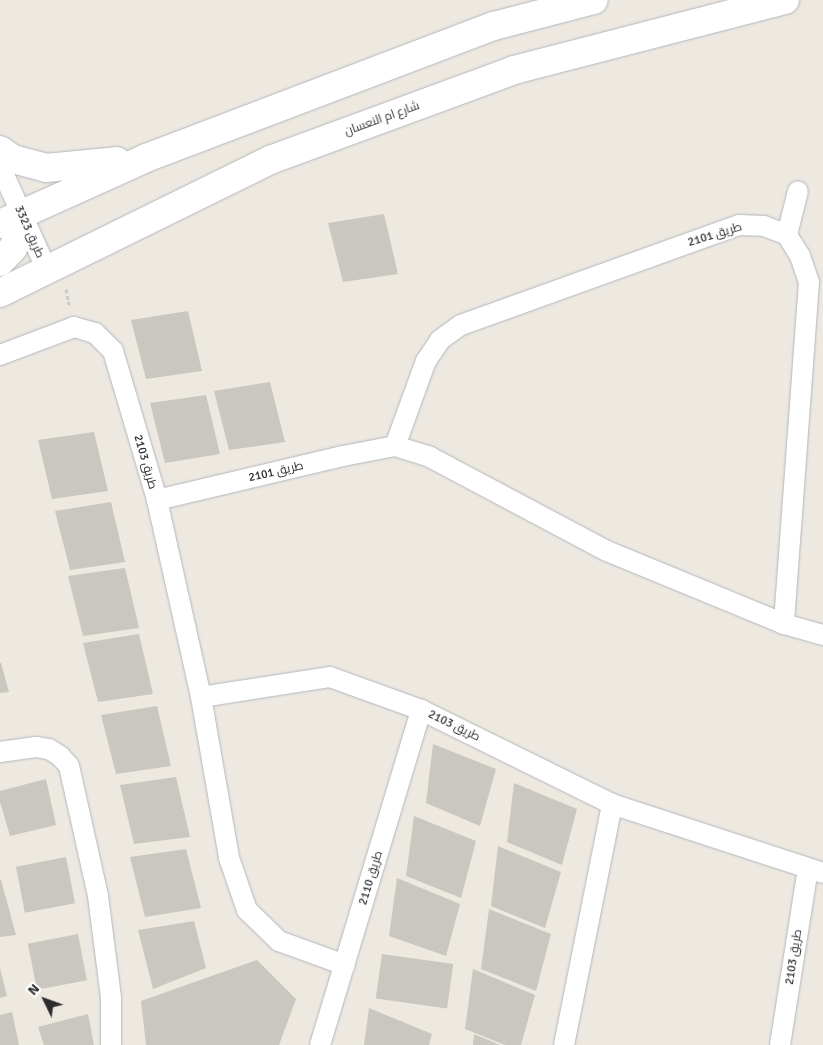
<!DOCTYPE html>
<meta charset="utf-8">
<style>
body{margin:0}
#map{position:relative;width:823px;height:1045px;overflow:hidden;background:#ede9e1;font-family:Signika,Cairo,sans-serif}
div>[style]{position:absolute}
[style*='--x']{left:calc(var(--x)*1px);top:calc(var(--y)*1px);width:calc(var(--w)*1px);rotate:calc(var(--a)*1deg)}
.building>*{inset:0;background:#c9c7bf;transform-origin:0 0}
.path>*{height:3px;margin-top:-1.5px;transform-origin:0;background:repeating-linear-gradient(90deg,#c8c8c8 0 4px,transparent 0 6.5px)}
.roads{filter:drop-shadow(0 0 1px #b4b5bf) drop-shadow(0 0 1px #b4b5bf)}
.minor>*{height:20px;margin:-10px;padding:0 10px;transform-origin:10px;border-radius:10px;background:#fff}
.secondary>*{height:28px;margin:-14px;padding:0 14px;transform-origin:14px;border-radius:14px;background:#fff}
span{translate:-50% -50%;white-space:nowrap;text-align:center;line-height:1.15;-webkit-text-stroke:4.5px #fff;paint-order:stroke}
.street-label{font-size:12px;color:#2d2d2d}
.north{position:absolute;left:20px;top:975px;width:50px;height:50px;-webkit-text-stroke:4px #fff;paint-order:stroke;rotate:312deg;font-size:14px;font-weight:700;line-height:20px;text-align:center;color:#2d2d2d}
.north::after{content:'';display:block;margin:auto;width:18px;height:22px;background:#2d2d2d;clip-path:polygon(50% 0,100% 100%,50% 72%,0 100%)}
</style>
<div id="map">
<div class="building">
<i style="clip-path:polygon(384px 214px,398px 274px,343px 282px,328px 223px)"></i>
<i style="clip-path:polygon(188px 311px,202px 371px,146px 379px,131px 320px)"></i>
<i style="clip-path:polygon(270px 382px,285px 442px,229px 450px,214px 391px)"></i>
<i style="clip-path:polygon(206px 395px,220px 454px,165px 463px,150px 403px)"></i>
<i style="clip-path:polygon(94px 432px,108px 491px,52px 499px,38px 440px)"></i>
<i style="clip-path:polygon(111px 502px,125px 562px,70px 570px,55px 511px)"></i>
<i style="clip-path:polygon(125px 568px,139px 628px,83px 636px,68px 576px)"></i>
<i style="clip-path:polygon(139px 634px,153px 694px,98px 702px,83px 643px)"></i>
<i style="clip-path:polygon(0 663px,1px 663px,9px 692px,0 693px)"></i>
<i style="clip-path:polygon(157px 706px,171px 766px,116px 774px,101px 715px)"></i>
<i style="clip-path:polygon(433px 744px,496px 769px,480px 826px,426px 803px)"></i>
<i style="clip-path:polygon(176px 777px,190px 837px,134px 844px,120px 785px)"></i>
<i style="clip-path:polygon(46px 779px,56px 825px,10px 836px,0 802px,0 791px)"></i>
<i style="clip-path:polygon(514px 783px,577px 809px,562px 865px,507px 842px)"></i>
<i style="clip-path:polygon(414px 816px,476px 841px,461px 898px,406px 876px)"></i>
<i style="clip-path:polygon(498px 846px,561px 872px,545px 928px,491px 906px)"></i>
<i style="clip-path:polygon(186px 849px,201px 908px,145px 917px,130px 857px)"></i>
<i style="left:66px;top:857px;width:47px;height:51px;rotate:79deg"></i>
<i style="clip-path:polygon(397px 878px,460px 904px,446px 956px,389px 936px)"></i>
<i style="clip-path:polygon(0 880px,1px 880px,16px 935px,0 937px)"></i>
<i style="clip-path:polygon(489px 909px,551px 934px,536px 991px,481px 969px)"></i>
<i style="clip-path:polygon(194px 921px,206px 968px,153px 989px,138px 930px)"></i>
<i style="left:78px;top:934px;width:47px;height:51px;rotate:79deg"></i>
<i style="left:382px;top:954px;width:72px;height:45px;rotate:8deg"></i>
<i style="clip-path:polygon(257px 960px,296px 999px,279px 1045px,146px 1045px,141px 1001px)"></i>
<i style="clip-path:polygon(0 968px,7px 996px,0 998px)"></i>
<i style="clip-path:polygon(473px 969px,535px 995px,521px 1045px,505px 1045px,465px 1029px)"></i>
<i style="clip-path:polygon(369px 1008px,432px 1034px,429px 1045px,364px 1045px)"></i>
<i style="clip-path:polygon(12px 1012px,19px 1045px,0 1045px,0 1015px)"></i>
<i style="clip-path:polygon(88px 1014px,94px 1045px,44px 1045px,38px 1027px)"></i>
<i style="clip-path:polygon(474px 1034px,500px 1045px,473px 1045px)"></i>
</div>
<div class="path">
<i style="--x:66;--y:289;--w:16;--a:79"></i>
</div>
<div class="roads">
<div class="minor">
<i style="--x:0;--y:166;--w:114;--a:65.7"></i>
<i style="--x:787;--y:235;--w:45;--a:-76"></i>
<i style="--x:0;--y:355;--w:79;--a:-20.7"></i>
<i style="--x:74;--y:327;--w:22;--a:16"></i>
<i style="--x:95;--y:333;--w:25;--a:45"></i>
<i style="--x:113;--y:351;--w:155;--a:73.5"></i>
<i style="--x:157;--y:500;--w:202;--a:77.4"></i>
<i style="--x:201;--y:697;--w:163;--a:80.1"></i>
<i style="--x:229;--y:858;--w:55;--a:70.9"></i>
<i style="--x:247;--y:910;--w:45;--a:44.1"></i>
<i style="--x:279;--y:941;--w:70;--a:20"></i>
<i style="--x:395;--y:446;--w:90;--a:-70"></i>
<i style="--x:426;--y:361;--w:25;--a:-56"></i>
<i style="--x:440;--y:340;--w:26;--a:-36"></i>
<i style="--x:461;--y:325;--w:295;--a:-19.8"></i>
<i style="--x:739;--y:225;--w:25;--a:2"></i>
<i style="--x:764;--y:226;--w:25;--a:21"></i>
<i style="--x:787;--y:235;--w:25;--a:58"></i>
<i style="--x:800;--y:256;--w:28;--a:71"></i>
<i style="--x:809;--y:282;--w:343;--a:94.2"></i>
<i style="--x:157;--y:500;--w:191;--a:-13.3"></i>
<i style="--x:343;--y:456;--w:53;--a:-10.9"></i>
<i style="--x:395;--y:446;--w:37;--a:17"></i>
<i style="--x:430;--y:457;--w:200;--a:28"></i>
<i style="--x:607;--y:551;--w:191;--a:22.4"></i>
<i style="--x:784;--y:624;--w:41;--a:15.8"></i>
<i style="--x:201;--y:697;--w:131;--a:-8.8"></i>
<i style="--x:330;--y:677;--w:97;--a:19.9"></i>
<i style="--x:421;--y:710;--w:213;--a:26.2"></i>
<i style="--x:612;--y:804;--w:222;--a:18.1"></i>
<i style="--x:0;--y:752;--w:36;--a:-8"></i>
<i style="--x:36;--y:747;--w:13;--a:9"></i>
<i style="--x:49;--y:749;--w:13;--a:32"></i>
<i style="--x:60;--y:756;--w:13;--a:48"></i>
<i style="--x:69;--y:766;--w:133;--a:77.4"></i>
<i style="--x:98;--y:896;--w:103;--a:82.7"></i>
<i style="--x:111;--y:998;--w:47;--a:90"></i>
<i style="--x:320;--y:1045;--w:350;--a:-73.2"></i>
<i style="--x:564;--y:1045;--w:246;--a:-78.7"></i>
<i style="--x:780;--y:1045;--w:178;--a:-81"></i>
</div>
<div class="secondary">
<i style="--x:0;--y:150;--w:16;--a:35"></i>
<i style="--x:13;--y:159;--w:34;--a:15"></i>
<i style="--x:46;--y:168;--w:71;--a:-5.6"></i>
<i style="--x:0;--y:224;--w:160;--a:-24.3"></i>
<i style="--x:146;--y:158;--w:372;--a:-20.8"></i>
<i style="--x:494;--y:26;--w:103;--a:-14.6"></i>
<i style="--x:0;--y:262;--w:19;--a:-47"></i>
<i style="--x:13;--y:248;--w:11;--a:-68"></i>
<i style="--x:17;--y:238;--w:23;--a:-80"></i>
<i style="--x:0;--y:293;--w:301;--a:-26.2"></i>
<i style="--x:270;--y:160;--w:260;--a:-20.2"></i>
<i style="--x:514;--y:70;--w:280;--a:-14.5"></i>
</div>
</div>
<div class="street-label">
<span style="left:382px;top:119px;rotate:-20deg">شارع ام النعسان</span>
<span style="left:29px;top:232px;rotate:66deg">طريق 3323</span>
<span style="left:715px;top:235px;rotate:-17deg">طريق 2101</span>
<span style="left:145px;top:462px;rotate:74deg">طريق 2103</span>
<span style="left:276px;top:472px;rotate:-13deg">طريق 2101</span>
<span style="left:454px;top:726px;rotate:26deg">طريق 2103</span>
<span style="left:371px;top:878px;rotate:-73deg">طريق 2110</span>
<span style="left:794px;top:957px;rotate:-81deg">طريق 2103</span>
</div>
<div class="north">N</div>
</div>
